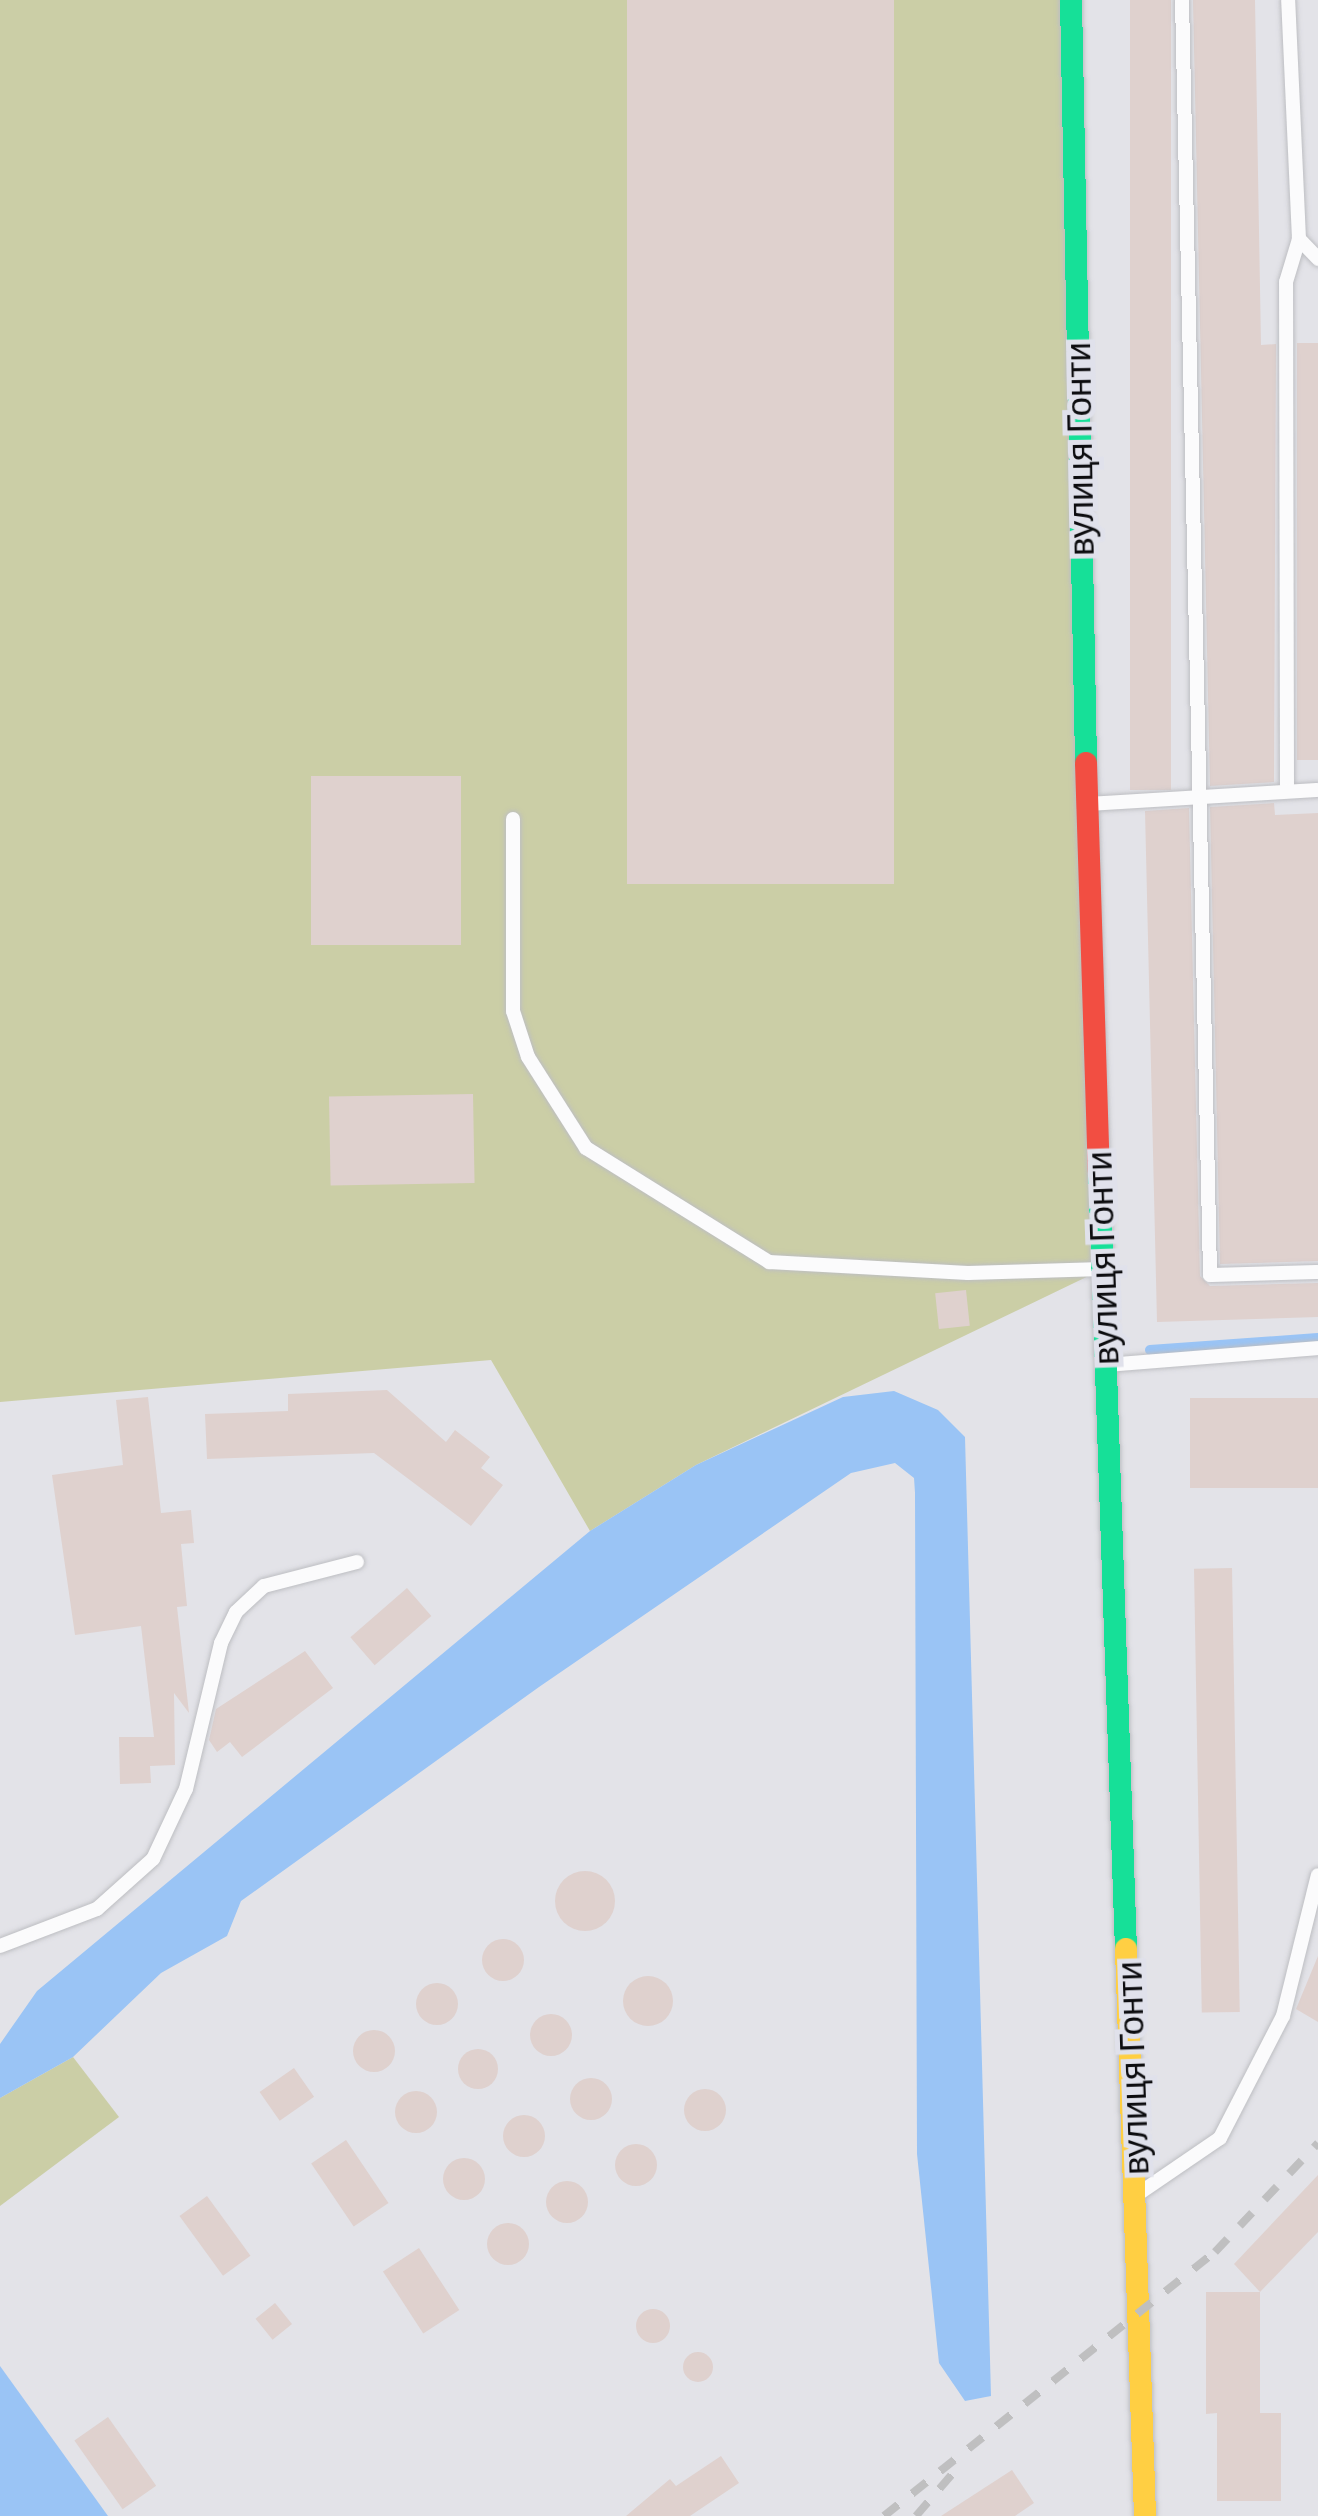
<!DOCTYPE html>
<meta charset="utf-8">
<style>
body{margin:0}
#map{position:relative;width:1318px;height:2516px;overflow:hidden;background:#e3e3e8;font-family:"DM Sans",sans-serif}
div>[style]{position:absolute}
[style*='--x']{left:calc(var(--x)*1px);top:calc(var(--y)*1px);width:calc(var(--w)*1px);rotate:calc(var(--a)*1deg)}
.green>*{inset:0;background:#cbcea6}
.water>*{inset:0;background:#9ac4f5}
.stream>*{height:10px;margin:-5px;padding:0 5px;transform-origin:5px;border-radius:5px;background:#9ac4f5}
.building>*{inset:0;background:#dfd1ce;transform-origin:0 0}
.round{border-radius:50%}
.roads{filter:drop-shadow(0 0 2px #bdbec2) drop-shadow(0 0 2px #bdbec2)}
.lane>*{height:14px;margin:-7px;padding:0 7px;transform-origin:7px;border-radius:7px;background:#fbfbfc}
.fast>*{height:22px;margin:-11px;padding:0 11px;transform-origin:11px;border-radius:11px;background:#16e098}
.slow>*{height:22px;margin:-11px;padding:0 11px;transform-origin:11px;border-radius:11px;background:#ffcf43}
.jam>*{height:22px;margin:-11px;padding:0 11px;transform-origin:11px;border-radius:11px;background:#f24e42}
.rail>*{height:8px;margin-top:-4px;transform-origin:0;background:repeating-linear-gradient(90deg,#bfbfc0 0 18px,transparent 0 36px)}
span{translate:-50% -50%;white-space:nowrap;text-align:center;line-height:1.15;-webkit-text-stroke:10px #e0e1eb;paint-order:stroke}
.street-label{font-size:35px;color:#0c0c0f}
</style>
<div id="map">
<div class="green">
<i style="clip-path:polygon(0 0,1071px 0,1103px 1269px,696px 1465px,590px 1531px,491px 1360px,0 1402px)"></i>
<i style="clip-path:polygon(73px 2057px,119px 2117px,0 2206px,0 2098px)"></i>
</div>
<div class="water">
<i style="clip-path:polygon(894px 1391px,938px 1410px,965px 1437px,991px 2396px,965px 2401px,939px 2363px,917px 2154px,915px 1493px,914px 1478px,895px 1463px,851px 1473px,539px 1687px,241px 1901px,227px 1936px,161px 1973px,73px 2057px,0 2098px,0 2044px,37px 1991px,590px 1531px,696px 1465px,843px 1397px)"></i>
<i style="clip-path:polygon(0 2366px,108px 2516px,0 2516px)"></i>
</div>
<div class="stream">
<i style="--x:1150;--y:1350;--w:168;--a:-4.1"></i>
</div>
<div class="building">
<i style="left:627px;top:0;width:267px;height:884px"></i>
<i style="left:1130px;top:0;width:41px;height:790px"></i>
<i style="clip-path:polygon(1193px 0,1255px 0,1261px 345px,1276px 344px,1274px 782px,1210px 786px)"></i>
<i style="left:1318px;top:343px;width:417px;height:21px;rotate:90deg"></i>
<i style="left:311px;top:776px;width:150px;height:169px"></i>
<i style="clip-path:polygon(1274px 803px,1275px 815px,1318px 813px,1318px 1261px,1220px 1264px,1210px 807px)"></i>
<i style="clip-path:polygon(1189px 808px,1200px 1276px,1210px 1286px,1318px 1283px,1318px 1317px,1157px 1322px,1145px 811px)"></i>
<i style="left:473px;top:1094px;width:89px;height:144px;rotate:89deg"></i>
<i style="left:966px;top:1290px;width:36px;height:31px;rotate:84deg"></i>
<i style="clip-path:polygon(387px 1390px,446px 1442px,455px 1430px,490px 1457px,481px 1468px,503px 1485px,471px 1526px,374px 1453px,207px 1459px,205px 1414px,288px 1411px,288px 1394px)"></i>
<i style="clip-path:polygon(148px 1397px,161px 1513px,191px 1510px,194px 1543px,181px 1544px,187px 1606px,177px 1607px,189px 1713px,174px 1693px,175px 1765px,150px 1766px,151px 1783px,120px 1784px,119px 1737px,154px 1737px,141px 1626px,75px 1635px,52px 1475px,123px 1465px,116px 1400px)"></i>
<i style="left:1190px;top:1398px;width:128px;height:90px"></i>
<i style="left:1232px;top:1568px;width:444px;height:38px;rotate:89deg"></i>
<i style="left:407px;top:1588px;width:37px;height:75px;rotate:49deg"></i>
<i style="clip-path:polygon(305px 1651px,333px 1688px,242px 1757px,230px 1742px,217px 1752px,209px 1740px,216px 1709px)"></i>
<i class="round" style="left:555px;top:1871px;width:60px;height:60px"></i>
<i class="round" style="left:482px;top:1939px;width:42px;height:42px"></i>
<i style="clip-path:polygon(1318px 1956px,1318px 2022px,1296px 2009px)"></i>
<i class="round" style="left:623px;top:1976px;width:50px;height:50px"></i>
<i class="round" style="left:416px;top:1983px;width:42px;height:42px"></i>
<i class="round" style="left:530px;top:2014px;width:42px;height:42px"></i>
<i class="round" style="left:353px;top:2030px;width:42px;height:42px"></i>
<i class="round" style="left:458px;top:2049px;width:40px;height:40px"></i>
<i style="left:294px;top:2068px;width:35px;height:42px;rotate:55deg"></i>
<i class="round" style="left:570px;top:2078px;width:42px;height:42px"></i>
<i class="round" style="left:684px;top:2089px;width:42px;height:42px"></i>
<i class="round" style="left:395px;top:2091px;width:42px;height:42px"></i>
<i class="round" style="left:503px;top:2115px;width:42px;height:42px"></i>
<i style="left:346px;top:2140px;width:76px;height:42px;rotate:56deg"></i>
<i class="round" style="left:615px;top:2144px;width:42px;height:42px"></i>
<i class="round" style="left:443px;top:2158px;width:42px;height:42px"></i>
<i style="clip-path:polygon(1318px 2175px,1318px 2232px,1260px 2292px,1234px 2264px)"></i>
<i class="round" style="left:546px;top:2181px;width:42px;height:42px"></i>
<i style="left:207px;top:2196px;width:74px;height:34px;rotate:54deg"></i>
<i class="round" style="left:487px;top:2223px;width:42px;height:42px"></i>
<i style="left:419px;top:2248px;width:74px;height:43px;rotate:57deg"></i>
<i style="clip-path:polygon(1206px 2292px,1260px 2292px,1260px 2413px,1281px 2413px,1281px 2501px,1217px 2501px,1217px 2413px,1206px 2414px)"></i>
<i style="left:275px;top:2303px;width:27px;height:25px;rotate:51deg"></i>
<i class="round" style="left:636px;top:2309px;width:34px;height:34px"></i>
<i class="round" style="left:683px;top:2352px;width:30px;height:30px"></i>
<i style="left:108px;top:2417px;width:84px;height:41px;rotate:55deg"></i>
<i style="clip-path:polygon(721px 2456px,739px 2483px,690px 2516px,626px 2516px,670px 2479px,676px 2486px)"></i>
<i style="clip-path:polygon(1012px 2470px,1034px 2503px,1015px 2516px,941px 2516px)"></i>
</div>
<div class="roads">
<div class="lane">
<i style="--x:1182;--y:0;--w:1275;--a:88.74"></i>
<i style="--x:1210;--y:1275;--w:108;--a:-1.6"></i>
<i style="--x:1299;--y:239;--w:28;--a:46"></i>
<i style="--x:1287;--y:790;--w:508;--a:-90.11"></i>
<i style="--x:1286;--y:282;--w:45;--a:-73.2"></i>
<i style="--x:1299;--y:239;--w:239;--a:-92.6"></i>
<i style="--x:1087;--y:804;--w:231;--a:-3.5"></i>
<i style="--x:513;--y:819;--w:192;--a:90"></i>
<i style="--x:513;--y:1011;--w:48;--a:71.9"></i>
<i style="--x:528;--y:1057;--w:108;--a:57.5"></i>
<i style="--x:586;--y:1148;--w:216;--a:31.9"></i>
<i style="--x:769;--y:1262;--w:199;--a:3.2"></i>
<i style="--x:968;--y:1273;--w:135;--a:-1.7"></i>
<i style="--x:1107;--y:1365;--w:212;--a:-4.6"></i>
<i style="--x:0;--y:1946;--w:104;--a:-20.9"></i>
<i style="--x:97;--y:1909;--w:75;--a:-41.8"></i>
<i style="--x:153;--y:1859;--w:77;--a:-64.8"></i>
<i style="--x:186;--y:1789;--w:150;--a:-76.5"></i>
<i style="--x:221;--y:1643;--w:34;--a:-64"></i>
<i style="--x:236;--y:1612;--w:38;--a:-43"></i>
<i style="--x:264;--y:1586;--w:96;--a:-14.5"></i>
<i style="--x:1138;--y:2194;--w:99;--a:-34.3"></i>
<i style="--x:1220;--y:2138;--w:137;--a:-62.7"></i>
<i style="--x:1283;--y:2016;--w:145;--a:-76.1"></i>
</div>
<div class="fast">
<i style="--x:1071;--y:0;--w:763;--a:88.87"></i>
<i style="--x:1099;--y:1169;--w:780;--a:88.02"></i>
</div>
<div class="slow">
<i style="--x:1126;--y:1949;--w:567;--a:88.08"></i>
</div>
<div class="jam">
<i style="--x:1086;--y:763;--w:406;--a:88.2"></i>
</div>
</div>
<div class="rail">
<i style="--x:884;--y:2516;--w:423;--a:-38.6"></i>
<i style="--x:1215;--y:2252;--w:150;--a:-46.6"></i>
<i style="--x:916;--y:2516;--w:57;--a:-49.3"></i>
</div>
<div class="street-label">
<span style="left:1080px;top:449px;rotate:-91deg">вулиця Гонти</span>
<span style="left:1103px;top:1258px;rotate:-92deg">вулиця Гонти</span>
<span style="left:1133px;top:2068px;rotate:-92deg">вулиця Гонти</span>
</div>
</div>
